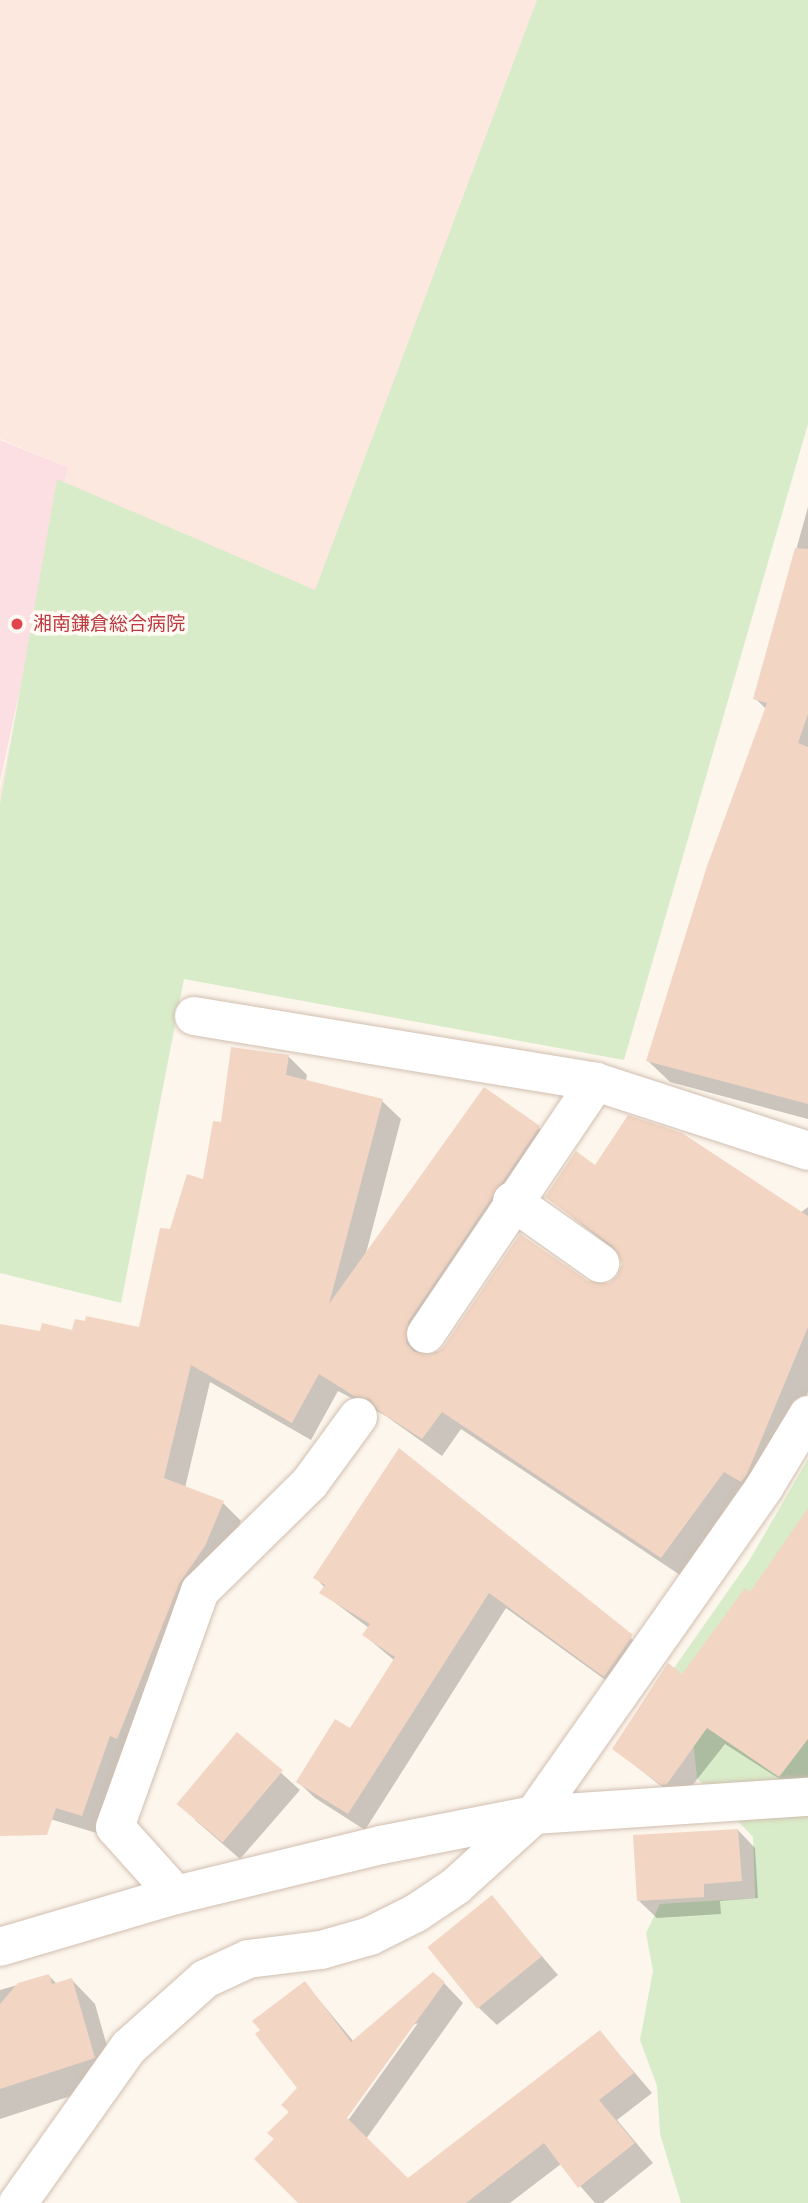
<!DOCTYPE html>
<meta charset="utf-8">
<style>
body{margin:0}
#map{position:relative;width:808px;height:2203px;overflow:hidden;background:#fdf6ec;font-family:"Public Sans","Noto Sans JP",sans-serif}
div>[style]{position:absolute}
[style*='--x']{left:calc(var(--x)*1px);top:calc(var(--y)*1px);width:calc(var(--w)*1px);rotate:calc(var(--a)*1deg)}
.commercial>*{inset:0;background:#fde8e0}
.medical>*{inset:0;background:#fbdfe3}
.green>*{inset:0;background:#d8ecc9}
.shadow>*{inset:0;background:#0003}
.building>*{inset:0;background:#f3d5c3;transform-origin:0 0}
.roads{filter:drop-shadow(0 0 2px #d1beb0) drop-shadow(0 0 2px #d1beb0)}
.minor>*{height:38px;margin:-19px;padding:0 19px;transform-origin:19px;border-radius:19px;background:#fff}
.dots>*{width:19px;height:19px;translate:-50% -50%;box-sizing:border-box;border:4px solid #fffaf3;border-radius:50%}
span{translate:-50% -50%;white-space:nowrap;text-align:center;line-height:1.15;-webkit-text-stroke:7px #fffaf3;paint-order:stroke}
.health-label{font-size:19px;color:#be3a42}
.left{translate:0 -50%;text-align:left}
</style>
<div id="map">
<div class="commercial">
<i style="clip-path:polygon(0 0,808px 0,174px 965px,0 1261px,0 790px,68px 467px,0 439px)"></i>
</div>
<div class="medical">
<i style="clip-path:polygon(0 440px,68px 467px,0 782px)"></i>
</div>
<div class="green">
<i style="clip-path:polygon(537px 0,808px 0,808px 424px,624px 1060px,184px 979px,121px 1303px,0 1273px,0 804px,57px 479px,315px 590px)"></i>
<i style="clip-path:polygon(808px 1459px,808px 2203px,681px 2203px,660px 2134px,657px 2086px,640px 2040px,653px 1971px,646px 1933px,660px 1904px,755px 1898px,753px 1837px,697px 1778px,692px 1731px,660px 1688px,749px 1561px)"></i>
</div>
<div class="shadow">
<i style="clip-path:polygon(808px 507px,808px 1119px,670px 1082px,648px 1061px,767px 710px,755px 698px)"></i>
<i style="clip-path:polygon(288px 1056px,307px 1075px,306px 1081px,382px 1101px,401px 1119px,365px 1257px,539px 1128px,557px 1146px,426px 1342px,425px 1357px,587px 1283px,609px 1285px,619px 1277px,624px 1264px,618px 1253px,547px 1197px,595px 1167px,800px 1213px,808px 1207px,808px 1392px,773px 1479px,680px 1575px,461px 1429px,442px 1456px,386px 1416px,338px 1391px,311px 1440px,210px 1382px,185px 1488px,223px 1503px,241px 1521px,100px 1834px,40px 1816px,0 1763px,0 1326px,41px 1333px,140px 1330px,171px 1231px,205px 1182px,222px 1124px)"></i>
<i style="clip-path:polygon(399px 1451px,649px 1653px,622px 1692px,506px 1608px,365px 1830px,315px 1798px,298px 1782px,350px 1730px,395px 1661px,364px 1635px,369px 1628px,322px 1593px,325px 1588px,315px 1577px)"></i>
<i style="clip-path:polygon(808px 1509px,808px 1781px,800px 1792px,725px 1744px,680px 1801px,614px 1749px,668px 1665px,682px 1677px,713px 1671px)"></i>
<i style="clip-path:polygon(238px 1734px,300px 1790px,240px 1859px,195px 1820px)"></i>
<i style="clip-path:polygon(738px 1830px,755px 1848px,758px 1898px,720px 1901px,721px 1914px,657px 1918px,639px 1901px)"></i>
<i style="clip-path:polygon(492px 1898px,558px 1975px,497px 2025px,479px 2008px)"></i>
<i style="clip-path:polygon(49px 1976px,57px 1984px,72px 1980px,95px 2004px,117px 2081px,0 2119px,0 1990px)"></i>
<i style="clip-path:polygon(evenodd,305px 1983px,354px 2042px,444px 1983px,463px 2003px,366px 2139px,408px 2181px,600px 2032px,652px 2093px,617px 2120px,653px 2163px,603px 2203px,595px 2203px,561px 2164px,510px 2203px,300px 2203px,276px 2139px,300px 2088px,305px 1983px,418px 2023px,344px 2126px,341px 2124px,411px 2026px,418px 2023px)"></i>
</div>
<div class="building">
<i style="clip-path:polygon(795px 548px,808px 549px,808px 714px,798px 743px,808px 747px,808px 1104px,646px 1061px,707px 866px,767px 703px,753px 699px)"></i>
<i style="clip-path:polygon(231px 1047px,289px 1055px,286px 1075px,383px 1099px,329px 1304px,484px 1087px,540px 1126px,408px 1322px,406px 1343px,414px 1352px,435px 1354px,444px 1346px,520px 1234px,588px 1281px,609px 1283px,617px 1276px,622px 1264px,613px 1246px,545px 1197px,576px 1151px,595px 1165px,628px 1115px,682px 1133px,808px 1216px,808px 1327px,747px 1474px,741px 1482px,724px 1472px,661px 1558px,442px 1412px,422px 1439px,379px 1411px,370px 1399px,354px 1396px,319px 1374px,292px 1423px,191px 1365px,164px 1478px,224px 1501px,205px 1546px,179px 1584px,117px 1739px,110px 1736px,82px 1816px,56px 1808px,47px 1835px,0 1836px,0 1324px,40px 1331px,42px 1323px,72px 1330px,75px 1319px,85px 1321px,86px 1316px,139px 1327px,160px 1228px,170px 1229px,187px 1174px,203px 1179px,213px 1121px,221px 1122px)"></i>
<i style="clip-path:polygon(399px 1448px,633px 1635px,604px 1677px,489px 1593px,348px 1814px,296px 1782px,335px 1719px,350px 1728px,395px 1657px,362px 1635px,370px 1624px,319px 1593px,325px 1585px,313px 1578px)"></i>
<i style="clip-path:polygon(808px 1508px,808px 1739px,779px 1777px,707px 1728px,667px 1784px,661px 1785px,612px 1749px,668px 1663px,682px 1674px,745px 1588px,750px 1592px)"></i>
<i style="left:237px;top:1732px;width:60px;height:94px;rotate:40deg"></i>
<i style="clip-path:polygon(738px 1829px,742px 1881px,704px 1884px,704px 1897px,637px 1901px,633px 1835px)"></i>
<i style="left:492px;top:1895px;width:79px;height:83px;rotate:51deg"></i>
<i style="clip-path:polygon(433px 1972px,445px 1982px,347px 2118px,408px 2178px,600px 2030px,634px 2073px,599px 2100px,635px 2143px,578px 2188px,544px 2143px,466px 2203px,298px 2203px,254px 2159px,274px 2139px,267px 2133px,289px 2112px,281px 2105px,297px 2088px,255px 2034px,260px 2030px,252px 2021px,305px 1981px,351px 2042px)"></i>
<i style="clip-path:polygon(49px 1974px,52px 1984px,72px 1978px,95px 2058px,0 2089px,0 2004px,18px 1983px)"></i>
</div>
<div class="roads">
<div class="minor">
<i style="--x:194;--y:1016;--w:407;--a:9.3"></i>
<i style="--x:596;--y:1082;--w:223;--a:18"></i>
<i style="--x:512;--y:1201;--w:108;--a:35.2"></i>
<i style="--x:426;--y:1334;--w:304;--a:-56"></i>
<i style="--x:176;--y:1895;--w:91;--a:-131.9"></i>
<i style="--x:115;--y:1827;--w:251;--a:-70.2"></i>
<i style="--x:200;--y:1591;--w:153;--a:-44.5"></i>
<i style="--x:309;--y:1484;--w:83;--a:-53.8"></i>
<i style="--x:0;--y:1947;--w:184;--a:-16.5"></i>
<i style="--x:176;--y:1895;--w:211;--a:-13.7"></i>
<i style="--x:381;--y:1845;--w:156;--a:-11.1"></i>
<i style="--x:534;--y:1815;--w:275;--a:-3.8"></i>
<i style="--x:18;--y:2203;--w:191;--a:-54.6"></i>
<i style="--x:129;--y:2047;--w:102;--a:-41.8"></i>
<i style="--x:205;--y:1979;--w:47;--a:-24.9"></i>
<i style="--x:248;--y:1959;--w:74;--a:-7"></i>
<i style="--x:321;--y:1950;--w:51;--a:-15.9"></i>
<i style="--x:370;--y:1936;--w:51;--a:-26.6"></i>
<i style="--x:416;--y:1913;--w:48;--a:-34"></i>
<i style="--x:456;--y:1886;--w:105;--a:-42.3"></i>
<i style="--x:534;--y:1815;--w:402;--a:-54.9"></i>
<i style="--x:765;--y:1486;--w:83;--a:-58.8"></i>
</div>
</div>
<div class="dots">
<i style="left:17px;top:624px;background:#e0444e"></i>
</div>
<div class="health-label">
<span class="left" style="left:33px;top:624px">湘南鎌倉総合病院</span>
</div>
</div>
